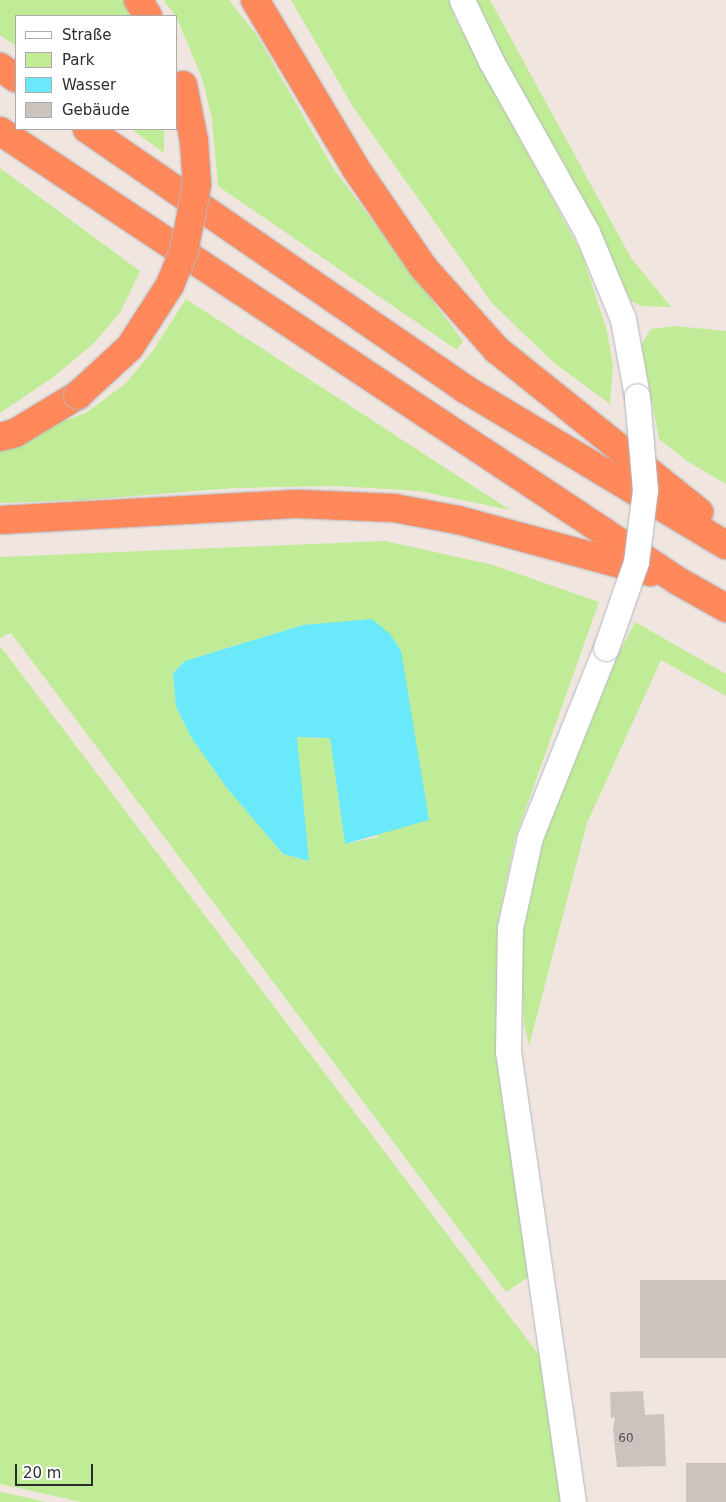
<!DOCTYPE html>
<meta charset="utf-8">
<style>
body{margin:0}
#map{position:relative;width:726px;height:1502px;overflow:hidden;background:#f0e6df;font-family:"DejaVu Sans",sans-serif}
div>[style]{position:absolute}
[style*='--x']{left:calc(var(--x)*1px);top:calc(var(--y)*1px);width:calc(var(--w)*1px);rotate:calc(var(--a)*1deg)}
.green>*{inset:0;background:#c0eb97}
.water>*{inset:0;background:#69e9fa}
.building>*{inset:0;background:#cbc3be;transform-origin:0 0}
.roads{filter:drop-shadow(0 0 1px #b3b7c2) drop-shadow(0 0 1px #b3b7c2)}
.minor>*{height:25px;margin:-12.5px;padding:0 12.5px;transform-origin:12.5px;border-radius:12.5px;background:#fff}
.highway>*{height:28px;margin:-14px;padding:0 14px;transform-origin:14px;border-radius:14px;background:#ff895a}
.bridges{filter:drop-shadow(0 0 1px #b3b7c2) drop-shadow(0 0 1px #b3b7c2)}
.minor-bridge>*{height:25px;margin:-12.5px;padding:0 12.5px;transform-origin:12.5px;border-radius:12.5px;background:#fff}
.highway-bridge>*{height:28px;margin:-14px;padding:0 14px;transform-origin:14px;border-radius:14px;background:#ff895a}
span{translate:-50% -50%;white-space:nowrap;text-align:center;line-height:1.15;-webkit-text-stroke:4.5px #fff;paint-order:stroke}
.number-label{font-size:12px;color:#545251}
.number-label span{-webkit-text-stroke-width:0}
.legend{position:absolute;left:15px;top:15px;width:162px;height:115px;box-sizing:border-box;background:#fff;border:1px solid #ababab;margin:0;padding:6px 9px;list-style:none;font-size:15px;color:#2d2d2d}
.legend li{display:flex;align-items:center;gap:10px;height:25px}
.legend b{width:25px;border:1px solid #ababab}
.scale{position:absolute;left:15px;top:1464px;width:78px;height:22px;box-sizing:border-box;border:2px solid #2d2d2d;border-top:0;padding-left:6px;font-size:15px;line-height:18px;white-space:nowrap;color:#2d2d2d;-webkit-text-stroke:4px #fff;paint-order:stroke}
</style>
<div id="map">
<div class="green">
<i style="clip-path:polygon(0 0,125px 0,136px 16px,16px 16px,16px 46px,0 35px)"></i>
<i style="clip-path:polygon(163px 0,229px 0,258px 37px,333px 168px,463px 341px,457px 350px,218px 186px,212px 119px,202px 78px,176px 16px)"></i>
<i style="clip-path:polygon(291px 0,449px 0,455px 18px,582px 254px,607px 331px,613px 366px,610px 404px,554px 363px,493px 304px,355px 110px)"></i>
<i style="clip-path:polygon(474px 0,490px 0,631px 258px,671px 307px,642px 306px,631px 301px,565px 165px,530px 109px)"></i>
<i style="clip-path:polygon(131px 129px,164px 129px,164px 153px)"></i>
<i style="clip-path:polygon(0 168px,140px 271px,120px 313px,92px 345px,52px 378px,0 413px)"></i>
<i style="clip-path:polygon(186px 299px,510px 510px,419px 491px,337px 486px,234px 488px,84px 500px,0 503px,0 444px,86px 413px,126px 383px,154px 349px)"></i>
<i style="clip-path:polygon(675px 326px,726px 331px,726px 484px,687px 461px,659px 439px,641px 345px,651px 329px)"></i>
<i style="clip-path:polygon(evenodd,385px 541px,493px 565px,599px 602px,515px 839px,498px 921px,497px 1057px,530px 1276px,506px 1292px,11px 633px,0 638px,0 557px,385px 541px,303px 625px,378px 837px,345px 844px,330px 738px,296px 737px,309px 861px,283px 854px,226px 787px,191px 737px,176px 707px,173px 673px,185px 661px,303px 625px)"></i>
<i style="clip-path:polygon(635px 622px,726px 674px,726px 696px,661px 660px,587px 823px,529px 1046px,524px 1023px,520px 959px,526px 897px,558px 790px,592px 706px)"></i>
<i style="clip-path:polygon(0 646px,542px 1359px,565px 1502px,82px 1502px,0 1484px)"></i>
<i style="clip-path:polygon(0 1492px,47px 1502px,0 1502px)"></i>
</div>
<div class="water">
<i style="clip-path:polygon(372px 619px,390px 634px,401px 651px,429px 820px,345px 844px,330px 738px,297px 737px,309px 861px,283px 854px,226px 787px,191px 737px,176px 707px,173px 673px,185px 661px,303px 625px)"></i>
</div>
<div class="building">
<i style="left:726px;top:1280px;width:78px;height:86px;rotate:90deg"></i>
<i style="clip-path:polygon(643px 1391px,645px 1415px,664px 1414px,666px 1466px,617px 1467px,613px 1430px,615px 1417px,611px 1418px,610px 1392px)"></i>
<i style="left:726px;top:1463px;width:39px;height:40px;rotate:90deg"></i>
</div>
<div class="roads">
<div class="minor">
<i style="--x:462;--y:0;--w:68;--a:64.6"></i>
<i style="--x:491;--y:61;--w:196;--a:60.7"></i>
<i style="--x:587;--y:232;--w:94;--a:67.5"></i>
<i style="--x:623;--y:319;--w:78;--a:79.7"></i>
<i style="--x:573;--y:1502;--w:456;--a:-98.2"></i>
<i style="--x:508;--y:1051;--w:123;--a:-89.1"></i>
<i style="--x:510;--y:928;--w:93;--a:-77.6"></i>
<i style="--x:530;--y:837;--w:204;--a:-68.1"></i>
</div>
<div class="highway">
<i style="--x:138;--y:0;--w:19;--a:58"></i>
<i style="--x:255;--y:0;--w:197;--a:59.1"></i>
<i style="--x:356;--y:169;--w:119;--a:55.6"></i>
<i style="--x:423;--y:267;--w:111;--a:48.3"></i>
<i style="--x:497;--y:350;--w:259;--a:38.7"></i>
<i style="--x:0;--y:67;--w:19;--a:35"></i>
<i style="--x:87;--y:129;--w:459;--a:34.5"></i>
<i style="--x:465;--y:389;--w:304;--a:30.9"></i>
<i style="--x:0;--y:131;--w:814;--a:33.57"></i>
<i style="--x:678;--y:581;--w:55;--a:29.4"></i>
<i style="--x:0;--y:437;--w:16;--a:-15"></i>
<i style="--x:15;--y:433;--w:74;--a:-31.1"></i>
<i style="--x:0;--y:520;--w:298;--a:-3.1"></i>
<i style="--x:298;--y:504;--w:96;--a:2.4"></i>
<i style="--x:394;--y:508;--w:65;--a:10.6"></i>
<i style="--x:458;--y:520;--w:199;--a:15.2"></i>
</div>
</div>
<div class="bridges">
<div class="minor-bridge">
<i style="--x:606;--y:648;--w:91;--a:-70.8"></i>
<i style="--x:636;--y:562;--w:73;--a:-82.9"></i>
<i style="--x:645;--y:490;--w:94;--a:-94.9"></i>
</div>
<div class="highway-bridge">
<i style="--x:78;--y:395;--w:71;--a:-42.7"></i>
<i style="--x:130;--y:347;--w:74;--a:-57.2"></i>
<i style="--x:170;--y:285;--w:37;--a:-68"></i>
<i style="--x:184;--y:251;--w:67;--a:-78.9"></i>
<i style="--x:197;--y:185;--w:44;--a:-93.9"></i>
<i style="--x:194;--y:141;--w:57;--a:-101.1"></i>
</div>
</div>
<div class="number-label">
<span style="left:626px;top:1439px">60</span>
</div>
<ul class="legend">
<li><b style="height:6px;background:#fff"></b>Straße</li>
<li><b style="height:14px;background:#c0eb97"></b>Park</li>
<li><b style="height:14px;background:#69e9fa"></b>Wasser</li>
<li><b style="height:14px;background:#cbc3be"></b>Gebäude</li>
</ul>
<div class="scale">20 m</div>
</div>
